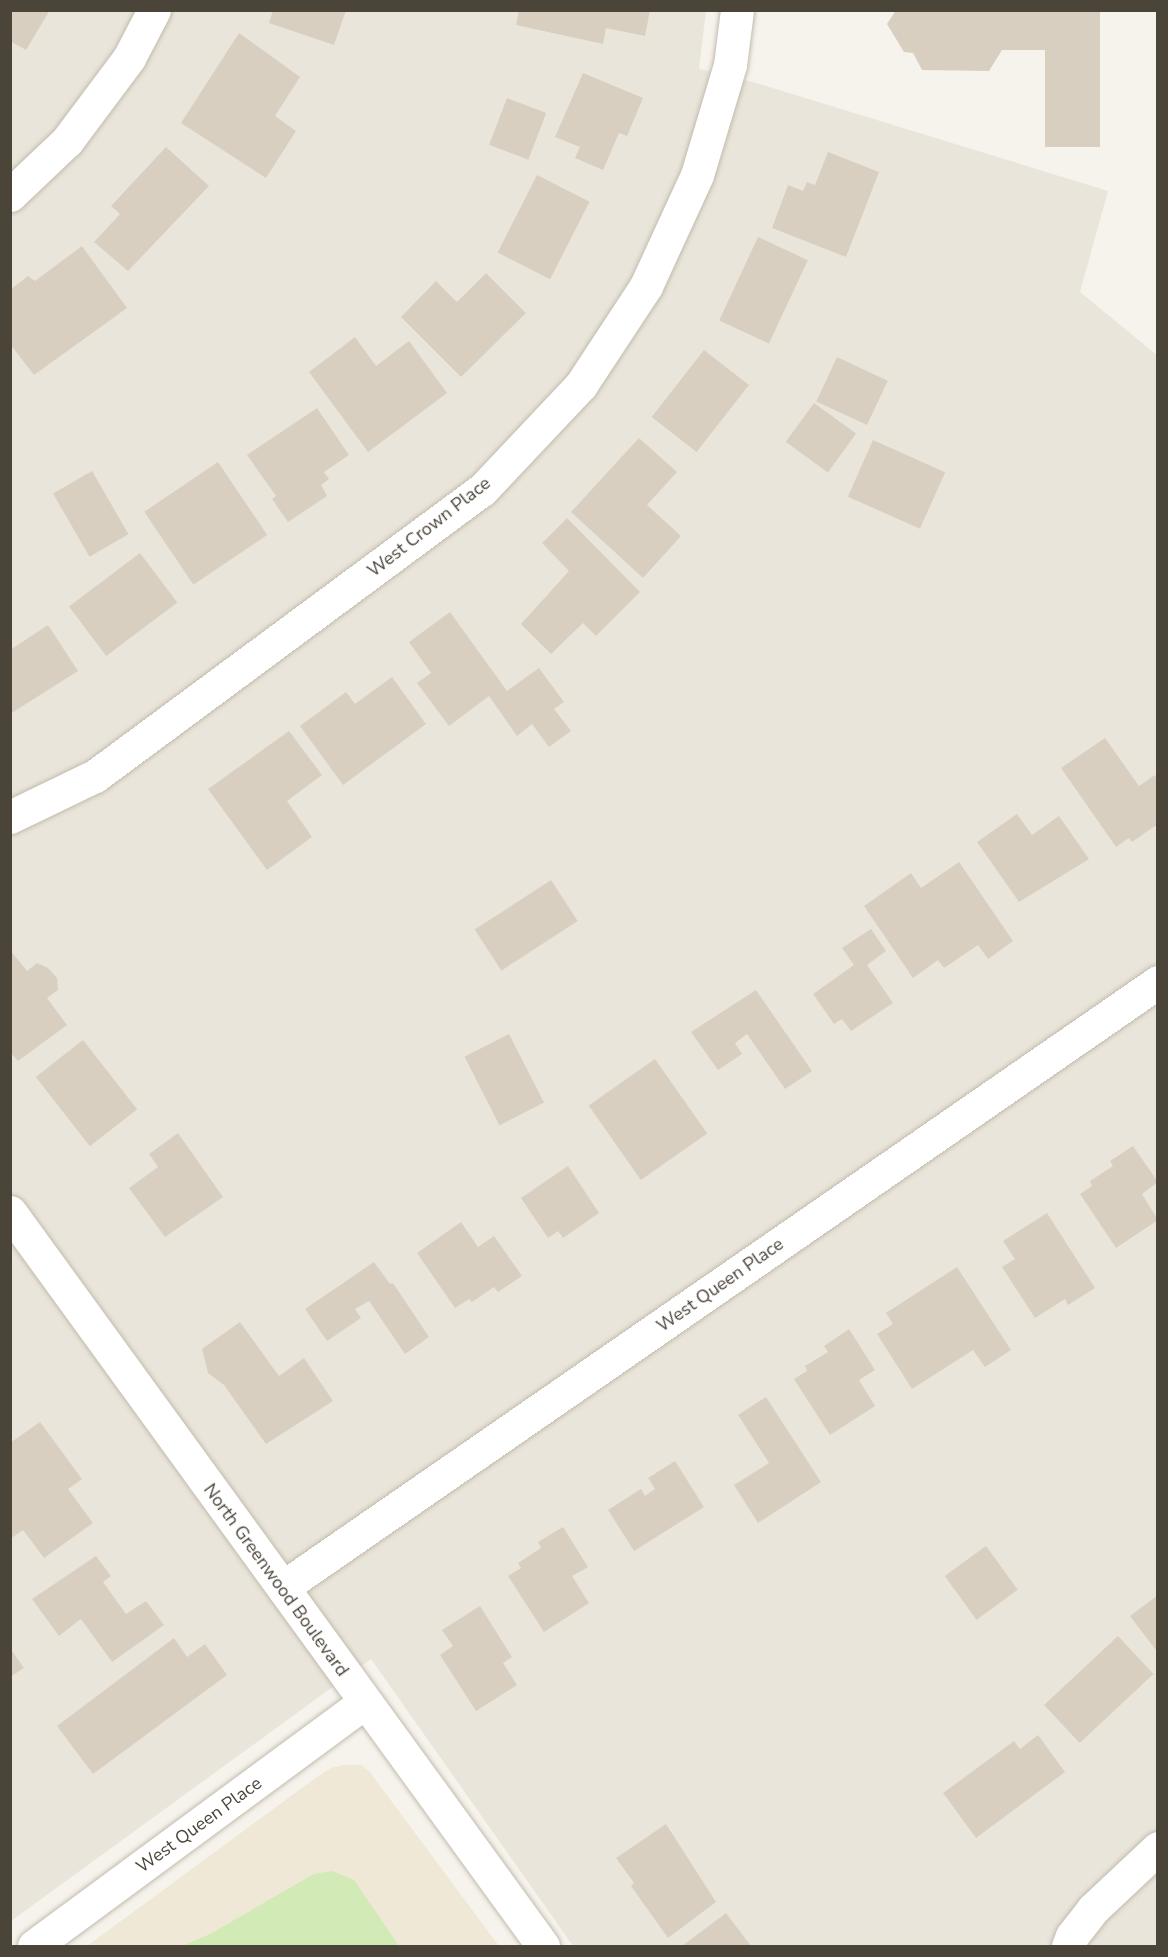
<!DOCTYPE html>
<style>
body{margin:0}
#map{position:relative;width:1168px;height:1957px;overflow:hidden;background:#f6f3ec;font-family:"Nunito Sans",sans-serif}
div>[style]{position:absolute}
[style*='--x']{left:calc(var(--x)*1px);top:calc(var(--y)*1px);width:calc(var(--w)*1px);rotate:calc(var(--a)*1deg)}
.residential>*{inset:0;background:#eae5da}
.education>*{inset:0;background:#efe8d6}
.green>*{inset:0;background:#d2eab5}
.building>*{inset:0;background:#d8cfc1;transform-origin:0 0}
.roads{filter:drop-shadow(0 0 2px #c2bbae) drop-shadow(0 0 2px #c2bbae)}
.street>*{height:33px;margin:-16.5px;padding:0 16.5px;transform-origin:16.5px;border-radius:16.5px;background:#fff}
span{translate:-50% -50%;white-space:nowrap;text-align:center;line-height:1.15;-webkit-text-stroke:5px #fff;paint-order:stroke}
.street-label{font-size:18px;color:#4b4439}
.frame{position:absolute;inset:0;border:12px solid #4b4439;pointer-events:none}
</style>
<div id="map">
<div class="residential">
<i style="clip-path:polygon(11px 11px,706px 11px,699px 69px,753px 82px,1108px 191px,1080px 292px,1158px 356px,1157px 1946px,573px 1946px,371px 1659px,11px 1921px)"></i>
</div>
<div class="education">
<i style="clip-path:polygon(343px 1765px,361px 1765px,369px 1771px,499px 1946px,87px 1946px,314px 1779px,331px 1768px)"></i>
</div>
<div class="green">
<i style="clip-path:polygon(332px 1871px,354px 1880px,399px 1946px,182px 1946px,210px 1934px,314px 1874px)"></i>
</div>
<div class="building">
<i style="clip-path:polygon(10px 10px,50px 10px,26px 50px,10px 41px)"></i>
<i style="clip-path:polygon(273px 10px,346px 10px,334px 45px,269px 23px)"></i>
<i style="clip-path:polygon(519px 10px,650px 10px,645px 36px,606px 28px,603px 44px,516px 25px)"></i>
<i style="clip-path:polygon(896px 10px,1100px 10px,1100px 147px,1045px 147px,1045px 50px,1002px 50px,989px 71px,922px 70px,913px 53px,904px 52px,887px 24px)"></i>
<i style="clip-path:polygon(239px 33px,300px 77px,275px 116px,296px 131px,266px 178px,181px 123px)"></i>
<i style="clip-path:polygon(583px 73px,643px 98px,627px 136px,619px 133px,603px 170px,575px 158px,580px 147px,555px 137px)"></i>
<i style="left:507px;top:98px;width:42px;height:50px;rotate:21deg"></i>
<i style="clip-path:polygon(166px 147px,209px 186px,128px 271px,94px 242px,120px 214px,111px 206px)"></i>
<i style="clip-path:polygon(828px 152px,879px 172px,846px 257px,772px 228px,788px 185px,803px 191px,807px 182px,815px 185px)"></i>
<i style="left:537px;top:175px;width:59px;height:87px;rotate:27deg"></i>
<i style="left:758px;top:237px;width:55px;height:92px;rotate:25deg"></i>
<i style="clip-path:polygon(82px 246px,127px 308px,34px 375px,10px 344px,10px 290px,28px 276px,35px 281px)"></i>
<i style="clip-path:polygon(486px 273px,526px 313px,461px 377px,401px 317px,436px 281px,457px 302px)"></i>
<i style="clip-path:polygon(355px 337px,376px 366px,409px 341px,447px 393px,368px 452px,309px 372px)"></i>
<i style="left:704px;top:350px;width:57px;height:85px;rotate:38deg"></i>
<i style="left:837px;top:357px;width:56px;height:49px;rotate:25deg"></i>
<i style="left:814px;top:403px;width:52px;height:48px;rotate:36deg"></i>
<i style="clip-path:polygon(317px 408px,349px 455px,324px 472px,329px 479px,321px 485px,327px 496px,288px 522px,272px 499px,276px 496px,247px 455px)"></i>
<i style="clip-path:polygon(639px 438px,677px 472px,647px 505px,681px 536px,643px 578px,571px 512px)"></i>
<i style="left:873px;top:440px;width:79px;height:62px;rotate:24deg"></i>
<i style="left:218px;top:462px;width:88px;height:89px;rotate:56deg"></i>
<i style="left:92px;top:471px;width:73px;height:45px;rotate:60deg"></i>
<i style="clip-path:polygon(567px 518px,640px 592px,596px 636px,583px 623px,551px 654px,521px 624px,569px 571px,542px 543px)"></i>
<i style="left:140px;top:553px;width:62px;height:89px;rotate:53deg"></i>
<i style="clip-path:polygon(450px 612px,507px 691px,539px 668px,564px 702px,554px 709px,571px 731px,549px 747px,532px 724px,517px 736px,489px 696px,449px 726px,417px 683px,431px 673px,409px 642px)"></i>
<i style="clip-path:polygon(48px 625px,78px 671px,10px 714px,10px 650px)"></i>
<i style="clip-path:polygon(392px 677px,426px 724px,343px 785px,300px 726px,346px 692px,355px 704px)"></i>
<i style="clip-path:polygon(289px 731px,322px 775px,287px 801px,312px 837px,267px 870px,208px 789px)"></i>
<i style="clip-path:polygon(1105px 738px,1139px 786px,1155px 775px,1158px 779px,1158px 829px,1155px 826px,1132px 842px,1129px 838px,1116px 847px,1061px 768px)"></i>
<i style="clip-path:polygon(1017px 814px,1032px 835px,1059px 816px,1089px 859px,1019px 902px,977px 842px)"></i>
<i style="clip-path:polygon(959px 862px,1013px 941px,988px 959px,978px 945px,944px 968px,938px 960px,913px 978px,864px 906px,911px 873px,921px 888px)"></i>
<i style="left:551px;top:880px;width:49px;height:91px;rotate:57deg"></i>
<i style="clip-path:polygon(871px 929px,886px 951px,867px 965px,893px 1003px,851px 1031px,842px 1019px,834px 1024px,813px 994px,854px 965px,842px 948px)"></i>
<i style="clip-path:polygon(10px 950px,27px 971px,37px 963px,48px 968px,57px 978px,58px 990px,47px 998px,67px 1025px,18px 1061px,10px 1052px)"></i>
<i style="clip-path:polygon(756px 990px,812px 1071px,785px 1089px,747px 1034px,735px 1043px,742px 1054px,718px 1070px,691px 1032px)"></i>
<i style="left:509px;top:1034px;width:77px;height:50px;rotate:63deg"></i>
<i style="left:83px;top:1040px;width:88px;height:60px;rotate:52deg"></i>
<i style="left:655px;top:1059px;width:91px;height:81px;rotate:55deg"></i>
<i style="clip-path:polygon(178px 1133px,223px 1197px,165px 1237px,129px 1188px,158px 1167px,149px 1154px)"></i>
<i style="clip-path:polygon(1133px 1146px,1158px 1182px,1142px 1194px,1158px 1220px,1116px 1248px,1080px 1194px,1092px 1186px,1090px 1181px,1113px 1166px,1110px 1161px)"></i>
<i style="clip-path:polygon(568px 1166px,599px 1213px,563px 1238px,558px 1231px,548px 1238px,521px 1198px)"></i>
<i style="clip-path:polygon(1047px 1213px,1095px 1288px,1068px 1305px,1065px 1299px,1035px 1318px,1002px 1267px,1015px 1259px,1003px 1241px)"></i>
<i style="clip-path:polygon(461px 1222px,478px 1247px,494px 1236px,522px 1276px,498px 1292px,494px 1287px,472px 1302px,469px 1299px,455px 1308px,417px 1253px)"></i>
<i style="clip-path:polygon(374px 1262px,390px 1284px,393px 1283px,429px 1337px,405px 1354px,369px 1301px,355px 1309px,361px 1318px,327px 1341px,305px 1309px)"></i>
<i style="clip-path:polygon(957px 1267px,1011px 1350px,985px 1367px,973px 1350px,912px 1389px,877px 1334px,893px 1324px,886px 1313px)"></i>
<i style="clip-path:polygon(240px 1322px,279px 1376px,304px 1358px,333px 1401px,266px 1444px,224px 1385px,208px 1373px,202px 1349px)"></i>
<i style="clip-path:polygon(849px 1329px,875px 1370px,859px 1380px,875px 1406px,830px 1435px,794px 1379px,807px 1371px,805px 1366px,828px 1352px,824px 1346px)"></i>
<i style="clip-path:polygon(766px 1397px,821px 1482px,758px 1523px,734px 1485px,769px 1463px,738px 1415px)"></i>
<i style="clip-path:polygon(40px 1422px,82px 1479px,68px 1489px,93px 1523px,44px 1558px,23px 1530px,10px 1539px,10px 1443px)"></i>
<i style="clip-path:polygon(675px 1461px,704px 1507px,634px 1551px,608px 1510px,641px 1489px,645px 1496px,655px 1489px,648px 1478px)"></i>
<i style="clip-path:polygon(563px 1527px,588px 1567px,572px 1576px,589px 1603px,544px 1632px,508px 1576px,521px 1568px,518px 1563px,541px 1548px,538px 1542px)"></i>
<i style="left:986px;top:1546px;width:54px;height:51px;rotate:54deg"></i>
<i style="clip-path:polygon(96px 1556px,111px 1576px,103px 1582px,126px 1614px,146px 1601px,164px 1625px,112px 1662px,81px 1619px,59px 1636px,32px 1599px)"></i>
<i style="clip-path:polygon(1158px 1595px,1158px 1653px,1130px 1616px)"></i>
<i style="clip-path:polygon(480px 1606px,512px 1657px,503px 1663px,517px 1685px,476px 1711px,440px 1655px,453px 1646px,442px 1630px)"></i>
<i style="left:1118px;top:1636px;width:52px;height:101px;rotate:47deg"></i>
<i style="clip-path:polygon(174px 1638px,187px 1657px,205px 1644px,227px 1675px,93px 1774px,57px 1726px)"></i>
<i style="clip-path:polygon(10px 1648px,24px 1668px,10px 1677px)"></i>
<i style="clip-path:polygon(1038px 1735px,1065px 1772px,976px 1838px,943px 1793px,1014px 1741px,1020px 1749px)"></i>
<i style="clip-path:polygon(666px 1824px,716px 1902px,668px 1938px,631px 1886px,634px 1883px,616px 1858px)"></i>
<i style="clip-path:polygon(726px 1913px,751px 1946px,682px 1946px)"></i>
</div>
<div class="roads">
<div class="street">
<i style="--x:10;--y:195;--w:79;--a:-43.5"></i>
<i style="--x:67;--y:141;--w:104;--a:-53.2"></i>
<i style="--x:129;--y:58;--w:54;--a:-62.5"></i>
<i style="--x:10;--y:817;--w:94;--a:-25.8"></i>
<i style="--x:95;--y:776;--w:481;--a:-36.5"></i>
<i style="--x:482;--y:490;--w:144;--a:-46.7"></i>
<i style="--x:581;--y:385;--w:118;--a:-56.7"></i>
<i style="--x:646;--y:286;--w:122;--a:-65.3"></i>
<i style="--x:697;--y:175;--w:115;--a:-73.3"></i>
<i style="--x:730;--y:65;--w:55;--a:-82.7"></i>
<i style="--x:10;--y:1212;--w:907;--a:54.01"></i>
<i style="--x:283;--y:1587;--w:1064;--a:-34.66"></i>
<i style="--x:34;--y:1946;--w:410;--a:-36.4"></i>
<i style="--x:1068;--y:1946;--w:11;--a:-68"></i>
<i style="--x:1072;--y:1936;--w:34;--a:-52"></i>
<i style="--x:1093;--y:1909;--w:89;--a:-43.2"></i>
</div>
</div>
<div class="street-label">
<span style="left:429px;top:527px;rotate:-38deg">West Crown Place</span>
<span style="left:720px;top:1285px;rotate:-35deg">West Queen Place</span>
<span style="left:276px;top:1580px;rotate:54deg">North Greenwood Boulevard</span>
<span style="left:199px;top:1825px;rotate:-36deg">West Queen Place</span>
</div>
<div class="frame"></div>
</div>
